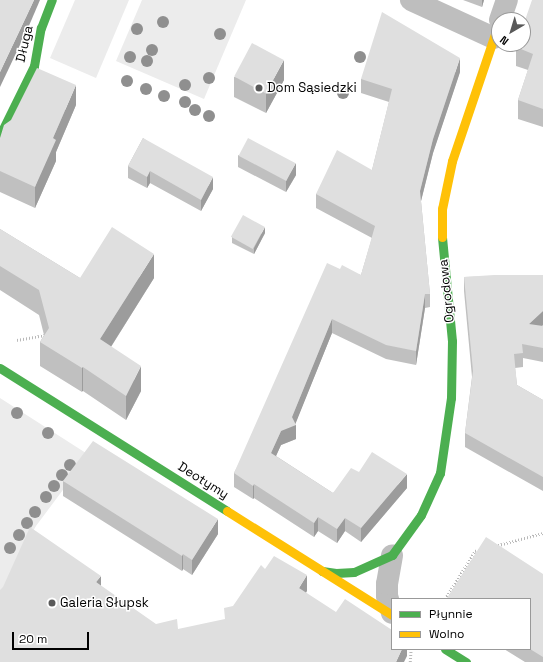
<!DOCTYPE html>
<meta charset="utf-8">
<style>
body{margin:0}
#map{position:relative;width:543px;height:662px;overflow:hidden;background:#fff;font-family:"Space Grotesk",sans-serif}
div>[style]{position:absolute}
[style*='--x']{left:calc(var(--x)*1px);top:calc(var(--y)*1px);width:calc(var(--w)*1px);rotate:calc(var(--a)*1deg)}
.green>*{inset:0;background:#ececec}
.path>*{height:2.5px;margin-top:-1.25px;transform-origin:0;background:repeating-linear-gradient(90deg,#b9b9b9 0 1px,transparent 0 3px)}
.street>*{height:22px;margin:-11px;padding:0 11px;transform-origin:11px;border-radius:11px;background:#bebebe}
.fast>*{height:9px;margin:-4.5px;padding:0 4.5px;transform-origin:4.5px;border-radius:4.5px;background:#4caf50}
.slow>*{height:9px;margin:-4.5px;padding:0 4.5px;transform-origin:4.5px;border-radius:4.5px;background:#ffc107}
.trees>*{width:12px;height:12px;margin:-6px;border-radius:50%;background:#8f8f8f}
.wall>*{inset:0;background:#c0c0c0}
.shaded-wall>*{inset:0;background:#9c9c9c;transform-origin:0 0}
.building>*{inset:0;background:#dfdfdf;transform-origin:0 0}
.dots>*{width:11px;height:11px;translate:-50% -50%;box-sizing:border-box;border:2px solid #fff;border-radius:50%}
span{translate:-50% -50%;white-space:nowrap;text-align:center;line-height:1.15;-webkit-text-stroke:3px #fff;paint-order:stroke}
.street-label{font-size:13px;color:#000}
.poi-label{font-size:13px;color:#000}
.left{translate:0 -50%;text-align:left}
.legend{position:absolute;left:391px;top:598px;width:140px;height:52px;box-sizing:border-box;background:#fff;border:1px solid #999;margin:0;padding:5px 7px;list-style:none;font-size:12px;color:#000}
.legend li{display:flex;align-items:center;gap:8px;height:20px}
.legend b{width:20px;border:1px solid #999}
.north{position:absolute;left:491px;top:12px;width:40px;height:40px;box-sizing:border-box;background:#fff;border:1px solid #999;border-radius:50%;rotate:218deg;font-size:11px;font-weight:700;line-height:16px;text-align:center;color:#000}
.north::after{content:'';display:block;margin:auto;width:14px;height:18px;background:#595959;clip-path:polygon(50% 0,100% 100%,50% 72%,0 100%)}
.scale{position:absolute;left:12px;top:632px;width:77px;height:18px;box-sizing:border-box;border:2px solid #000;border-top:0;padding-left:5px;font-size:12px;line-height:14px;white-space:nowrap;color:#000;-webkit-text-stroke:3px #fff;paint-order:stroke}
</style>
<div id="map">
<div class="green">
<i style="clip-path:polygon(75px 0,129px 0,96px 78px,50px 58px)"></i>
<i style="clip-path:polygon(142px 0,246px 0,204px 99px,116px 61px)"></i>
<i style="clip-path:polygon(0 398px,89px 455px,36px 526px,19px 556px,0 600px)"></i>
</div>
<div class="path">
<i style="--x:17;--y:340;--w:28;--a:-10"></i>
<i style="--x:495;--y:546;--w:50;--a:-15.2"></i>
<i style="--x:445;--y:599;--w:57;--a:-58"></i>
<i style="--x:475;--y:551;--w:4;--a:-14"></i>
<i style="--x:410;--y:662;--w:13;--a:-86"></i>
</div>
<div class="street">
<i style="--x:411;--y:0;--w:91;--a:24.6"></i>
<i style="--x:500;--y:20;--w:21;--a:-71"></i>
<i style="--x:392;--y:613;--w:18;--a:-106"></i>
<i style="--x:387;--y:596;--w:12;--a:-90"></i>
<i style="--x:387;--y:584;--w:29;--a:-80"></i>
</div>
<div class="fast">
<i style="--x:0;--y:135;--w:77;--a:-63.8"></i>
<i style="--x:34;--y:66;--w:39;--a:-80"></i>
<i style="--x:41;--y:28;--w:30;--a:-69"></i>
<i style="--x:0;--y:368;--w:268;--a:32.2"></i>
<i style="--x:322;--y:571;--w:14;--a:8"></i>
<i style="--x:336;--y:573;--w:18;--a:-3"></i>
<i style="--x:354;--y:572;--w:42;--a:-24.1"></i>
<i style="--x:392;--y:555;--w:49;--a:-54.1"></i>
<i style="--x:421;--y:515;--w:46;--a:-65.7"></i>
<i style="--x:440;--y:473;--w:76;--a:-81.7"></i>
<i style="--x:451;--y:398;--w:57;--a:-89"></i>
<i style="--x:452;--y:341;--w:104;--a:-95.5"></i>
<i style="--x:445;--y:649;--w:25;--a:32"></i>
</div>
<div class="slow">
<i style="--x:442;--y:237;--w:28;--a:-90"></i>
<i style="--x:442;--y:209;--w:49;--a:-78.2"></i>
<i style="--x:452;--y:161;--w:147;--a:-71.3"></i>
<i style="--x:227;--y:511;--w:195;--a:32.2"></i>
</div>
<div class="trees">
<i style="left:163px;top:22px"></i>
<i style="left:137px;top:29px"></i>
<i style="left:220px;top:34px"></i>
<i style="left:152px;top:50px"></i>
<i style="left:130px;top:57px"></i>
<i style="left:360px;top:57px"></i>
<i style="left:147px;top:61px"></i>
<i style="left:209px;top:78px"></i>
<i style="left:127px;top:81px"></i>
<i style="left:185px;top:85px"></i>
<i style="left:146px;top:89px"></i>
<i style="left:343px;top:93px"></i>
<i style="left:164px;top:96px"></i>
<i style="left:185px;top:102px"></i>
<i style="left:195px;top:110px"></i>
<i style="left:209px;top:116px"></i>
<i style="left:17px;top:413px"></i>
<i style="left:48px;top:433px"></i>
<i style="left:70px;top:465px"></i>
<i style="left:62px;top:475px"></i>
<i style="left:54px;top:486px"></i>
<i style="left:46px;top:497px"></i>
<i style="left:35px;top:512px"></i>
<i style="left:27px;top:523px"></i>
<i style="left:19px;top:535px"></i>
<i style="left:10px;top:548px"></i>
</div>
<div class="wall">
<i style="clip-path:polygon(463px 0,484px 0,482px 7px)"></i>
<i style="clip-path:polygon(543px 0,543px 127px,518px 119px,518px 100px,528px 70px,516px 66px,516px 47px)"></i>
<i style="clip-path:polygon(460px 72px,433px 153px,421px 201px,430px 294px,430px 307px,425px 308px,416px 365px,386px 359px,332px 333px,295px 424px,296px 439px,281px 445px,276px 456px,333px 493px,359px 472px,407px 488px,361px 542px,345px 531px,337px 543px,318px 531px,314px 537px,254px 498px,253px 499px,234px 487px,234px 473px,340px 269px,361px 275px,372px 238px,316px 208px,316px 194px,372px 170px,389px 102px,361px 93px,361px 79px)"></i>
<i style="clip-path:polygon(234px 77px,284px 80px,266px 113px,234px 97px)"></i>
<i style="clip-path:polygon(76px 105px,56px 152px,56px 161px,35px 208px,0 192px,0 138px)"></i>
<i style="clip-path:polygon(143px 138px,213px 189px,201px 211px,150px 183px,147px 188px,128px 178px,128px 166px)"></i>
<i style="clip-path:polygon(238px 155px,296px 175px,286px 192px,238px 167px)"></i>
<i style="clip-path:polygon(0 229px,80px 278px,154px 278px,111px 347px,141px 391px,126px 420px,83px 391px,82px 392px,40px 366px,40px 342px,44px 335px,39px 315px,0 290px)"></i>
<i style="clip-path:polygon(265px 233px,254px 254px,232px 243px,232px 237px)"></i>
<i style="clip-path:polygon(543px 275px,543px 325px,542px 326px,543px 326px,543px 362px,523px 358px,523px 367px,515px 368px,517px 385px,543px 400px,543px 491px,465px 447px,465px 433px,472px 377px,464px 291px,464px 277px)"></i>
<i style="clip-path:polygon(63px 481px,218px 534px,192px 575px,183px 569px,182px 571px,63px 496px)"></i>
<i style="clip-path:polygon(543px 574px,543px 662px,525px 662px,504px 649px,530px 649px,530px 599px,447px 599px,447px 598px)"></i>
</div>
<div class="shaded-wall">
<i style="clip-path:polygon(34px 0,40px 0,28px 28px,0 87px,0 72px)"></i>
<i style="clip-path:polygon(482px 0,484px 0,482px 7px)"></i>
<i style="clip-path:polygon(460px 58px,460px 72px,433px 153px,420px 205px,420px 191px,433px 139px)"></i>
<i style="clip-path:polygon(284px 60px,284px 80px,266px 113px,266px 93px)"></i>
<i style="clip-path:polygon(76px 85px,76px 105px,56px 152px,56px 161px,35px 208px,35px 187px,53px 138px)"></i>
<i style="clip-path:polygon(296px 163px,296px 175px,286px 192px,286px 180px)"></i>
<i style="clip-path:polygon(150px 171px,150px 183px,147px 188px,147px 177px)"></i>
<i style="clip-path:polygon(213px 177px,213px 189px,201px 211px,201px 200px)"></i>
<i style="clip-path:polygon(265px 227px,265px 233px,254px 254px,254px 248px)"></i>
<i style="clip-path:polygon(154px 254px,154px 278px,100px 364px,100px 339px)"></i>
<i style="clip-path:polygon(425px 294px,425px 308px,416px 365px,416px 351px)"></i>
<i style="clip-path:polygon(543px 311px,543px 325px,529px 338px,529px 324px)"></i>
<i style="clip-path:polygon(332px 319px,332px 333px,295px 425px,296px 425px,296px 439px,281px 445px,271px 467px,271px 453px,281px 431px,292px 417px)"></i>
<i style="clip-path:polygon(141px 366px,141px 391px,126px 420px,126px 396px)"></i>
<i style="left:83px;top:367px;width:24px;height:1px;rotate:90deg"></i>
<i style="clip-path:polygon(407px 474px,407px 488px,361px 542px,361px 528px)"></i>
<i style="clip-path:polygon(254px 484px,254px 498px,253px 499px,253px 486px)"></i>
<i style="clip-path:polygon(318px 517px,318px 531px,314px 537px,314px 523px)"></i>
<i style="clip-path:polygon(345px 518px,345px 531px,337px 543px,337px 529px)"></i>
<i style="clip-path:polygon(218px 519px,218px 534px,192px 575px,192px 560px)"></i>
<i style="clip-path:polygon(183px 554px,183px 569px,182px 571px,182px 556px)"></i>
<i style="clip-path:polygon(307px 575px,307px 591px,299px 605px,299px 588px)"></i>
<i style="clip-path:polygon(101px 576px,101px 592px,96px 582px)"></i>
<i style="clip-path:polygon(402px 649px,407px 649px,407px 656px,404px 662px,396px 662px)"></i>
</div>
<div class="building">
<i style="clip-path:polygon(0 0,34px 0,28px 13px,0 72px)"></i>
<i style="clip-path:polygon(532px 0,543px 0,543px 109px,518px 100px,533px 54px,516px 47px,517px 44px,523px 44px,523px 26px)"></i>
<i style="clip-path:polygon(382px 12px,460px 58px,433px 139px,420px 191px,430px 294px,425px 294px,416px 351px,386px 345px,332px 319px,292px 417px,296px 425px,281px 431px,271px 453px,333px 493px,351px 468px,359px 472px,372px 452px,407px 474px,361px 528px,345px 518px,337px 529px,318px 517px,314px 523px,254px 484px,253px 486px,234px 473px,327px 263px,340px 269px,342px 265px,361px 275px,375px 226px,316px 194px,337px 150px,372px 170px,392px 89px,361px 79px)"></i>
<i style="left:252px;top:43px;width:36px;height:38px;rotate:28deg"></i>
<i style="clip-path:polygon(37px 68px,76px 85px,53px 138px,56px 140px,35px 187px,0 171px,0 138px,4px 125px,11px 120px)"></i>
<i style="clip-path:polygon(143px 138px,213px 177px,201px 200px,150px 171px,147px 177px,128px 166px)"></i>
<i style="left:248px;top:138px;width:54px;height:20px;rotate:28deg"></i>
<i style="left:243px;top:215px;width:25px;height:25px;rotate:29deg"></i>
<i style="clip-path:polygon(112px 227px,154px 254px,100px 339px,141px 366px,126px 396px,83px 367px,82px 368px,40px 342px,49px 328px,39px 290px,0 266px,0 229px,80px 278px)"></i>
<i style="clip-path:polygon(494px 275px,543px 275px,543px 311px,529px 324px,543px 326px,543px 348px,522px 344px,523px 353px,514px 354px,517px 385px,543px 400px,543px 477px,465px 433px,473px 371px,464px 277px)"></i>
<i style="clip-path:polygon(93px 441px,218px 519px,192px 560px,183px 554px,182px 556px,63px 481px)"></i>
<i style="clip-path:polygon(30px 527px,101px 576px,96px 582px,156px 624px,177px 619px,178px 629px,225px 619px,224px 608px,233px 606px,261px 565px,265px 569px,274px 556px,307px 575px,299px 588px,336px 612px,345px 599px,392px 630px,392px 649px,402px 649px,396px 662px,0 662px,0 590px,3px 587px)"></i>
<i style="clip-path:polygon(486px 537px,543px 574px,543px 657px,530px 649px,530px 599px,448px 599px,447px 598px)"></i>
</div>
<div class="dots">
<i style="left:259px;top:88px;background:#595959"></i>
<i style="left:52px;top:603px;background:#595959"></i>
</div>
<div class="street-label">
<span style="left:25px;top:44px;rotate:-77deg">Długa</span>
<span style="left:447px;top:291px;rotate:-96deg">Ogrodowa</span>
<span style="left:203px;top:481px;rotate:32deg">Deotymy</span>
</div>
<div class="poi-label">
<span class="left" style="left:267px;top:88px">Dom Sąsiedzki</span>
<span class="left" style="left:60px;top:603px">Galeria Słupsk</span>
</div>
<ul class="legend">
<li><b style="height:5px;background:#4caf50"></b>Płynnie</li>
<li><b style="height:5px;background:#ffc107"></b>Wolno</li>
</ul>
<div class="north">N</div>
<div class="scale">20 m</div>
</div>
